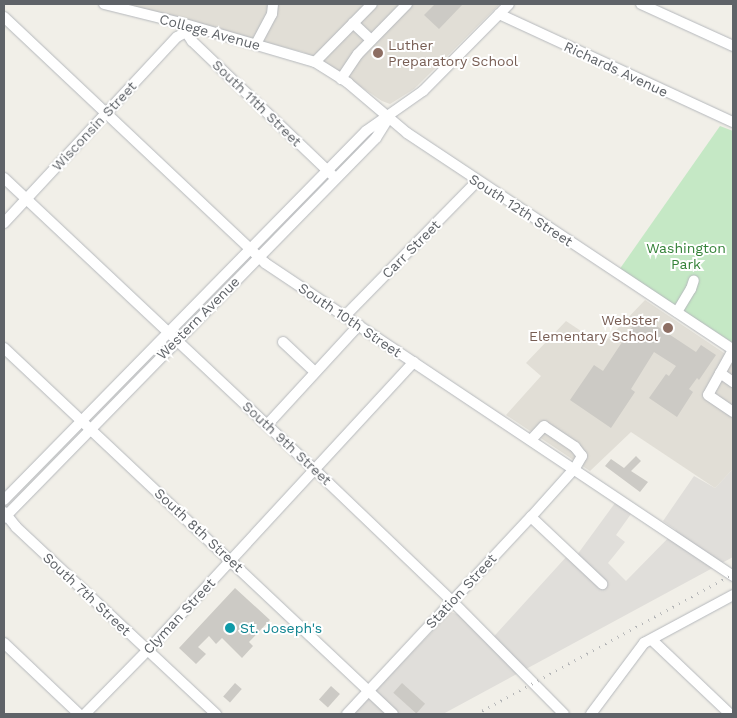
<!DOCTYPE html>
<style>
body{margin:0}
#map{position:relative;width:737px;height:718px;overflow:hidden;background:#f1efe8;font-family:"Work Sans",sans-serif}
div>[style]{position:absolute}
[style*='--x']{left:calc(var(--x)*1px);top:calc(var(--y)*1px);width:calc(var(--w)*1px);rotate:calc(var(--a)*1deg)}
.industrial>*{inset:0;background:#e0deda}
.education>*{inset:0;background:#e1ded6}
.green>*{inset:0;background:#c5e8c5}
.building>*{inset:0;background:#cccac5;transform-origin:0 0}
.roads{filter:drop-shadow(0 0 1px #b5b8bc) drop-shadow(0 0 1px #b5b8bc)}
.minor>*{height:10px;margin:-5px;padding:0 5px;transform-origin:5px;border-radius:5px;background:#fff}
.rail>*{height:2.5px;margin-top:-1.25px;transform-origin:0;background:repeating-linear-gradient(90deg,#b6b7b8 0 1px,transparent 0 7px)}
.dots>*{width:14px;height:14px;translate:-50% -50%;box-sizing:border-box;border:2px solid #fff;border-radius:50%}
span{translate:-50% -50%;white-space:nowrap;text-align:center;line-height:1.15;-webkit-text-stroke:4px #fff;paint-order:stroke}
.street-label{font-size:14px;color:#5f6368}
.education-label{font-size:14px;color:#785e54}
.left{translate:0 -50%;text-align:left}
.right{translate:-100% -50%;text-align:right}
.park-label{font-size:14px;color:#348238}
.culture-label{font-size:14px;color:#0d838f}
.frame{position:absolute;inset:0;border:5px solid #5f6368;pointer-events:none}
</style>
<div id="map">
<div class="industrial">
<i style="clip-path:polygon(733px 469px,733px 557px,443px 714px,353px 714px,451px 612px,459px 615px,487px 644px,567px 556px,577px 555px,615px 503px,631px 514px,616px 535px,625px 542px,608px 563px,626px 581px,676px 530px,663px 521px,694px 476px,715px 488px)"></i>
</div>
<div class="education">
<i style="clip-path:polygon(116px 4px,500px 4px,414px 89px,390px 104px,382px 101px,336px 70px,303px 52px)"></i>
<i style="clip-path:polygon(645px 300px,733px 359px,733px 469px,715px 488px,631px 432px,590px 471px,506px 415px,541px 376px,526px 363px,566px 321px,602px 345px)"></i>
</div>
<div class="green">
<i style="clip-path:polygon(720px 126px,733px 131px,733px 343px,619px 270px)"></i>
</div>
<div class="building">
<i style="clip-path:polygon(435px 4px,463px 4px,439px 29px,424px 15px)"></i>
<i style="clip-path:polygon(640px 315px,696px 352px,701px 345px,716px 355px,699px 380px,697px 378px,689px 389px,693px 392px,677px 417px,649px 398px,666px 374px,669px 376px,676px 366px,654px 352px,631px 389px,635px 392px,611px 428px,570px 400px,594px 365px,603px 371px)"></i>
<i style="clip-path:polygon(636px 456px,641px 461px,631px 471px,648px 482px,640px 492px,605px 466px,611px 459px,624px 468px)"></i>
<i style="clip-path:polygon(235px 588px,270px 620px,249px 642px,253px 646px,242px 658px,222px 638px,216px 644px,209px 636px,198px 647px,206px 654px,196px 664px,179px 648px)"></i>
<i style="left:235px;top:683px;width:9px;height:18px;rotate:41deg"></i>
<i style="left:402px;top:683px;width:31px;height:13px;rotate:42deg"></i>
<i style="left:331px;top:686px;width:12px;height:18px;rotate:42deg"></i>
</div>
<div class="roads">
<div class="minor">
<i style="--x:104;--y:4;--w:83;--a:13.9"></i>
<i style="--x:185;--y:24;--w:135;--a:16.3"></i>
<i style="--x:315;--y:62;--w:39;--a:32"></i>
<i style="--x:348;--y:83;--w:77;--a:40.3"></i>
<i style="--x:407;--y:133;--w:392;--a:33.6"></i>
<i style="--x:641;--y:4;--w:101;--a:24.5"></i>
<i style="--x:499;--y:14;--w:258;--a:24.8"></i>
<i style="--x:4;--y:17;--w:359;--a:43.3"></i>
<i style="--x:265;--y:263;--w:563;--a:33.77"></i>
<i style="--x:353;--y:23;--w:25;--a:43"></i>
<i style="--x:185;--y:26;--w:6;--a:81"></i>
<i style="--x:186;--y:32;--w:11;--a:56"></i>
<i style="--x:192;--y:41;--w:194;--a:43.7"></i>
<i style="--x:256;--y:44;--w:34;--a:-62"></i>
<i style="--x:272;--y:14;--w:10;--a:-84"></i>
<i style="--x:315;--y:62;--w:81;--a:-45.5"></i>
<i style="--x:341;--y:79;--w:30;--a:-56"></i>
<i style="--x:358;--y:54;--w:70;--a:-45.6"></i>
<i style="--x:4;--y:178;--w:427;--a:43.2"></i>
<i style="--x:315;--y:470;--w:190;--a:43.7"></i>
<i style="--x:452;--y:601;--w:159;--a:45.3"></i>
<i style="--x:4;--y:223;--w:254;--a:-47.1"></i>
<i style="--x:177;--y:37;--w:10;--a:-29"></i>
<i style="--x:677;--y:312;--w:27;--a:-59"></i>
<i style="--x:691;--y:289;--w:9;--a:-72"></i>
<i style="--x:345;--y:316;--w:189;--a:-45.6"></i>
<i style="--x:283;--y:342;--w:44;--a:43.2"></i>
<i style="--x:4;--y:348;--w:534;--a:43.26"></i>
<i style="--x:733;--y:350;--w:51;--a:119.1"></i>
<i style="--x:708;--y:395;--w:30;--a:34"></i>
<i style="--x:720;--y:373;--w:16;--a:35"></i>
<i style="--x:267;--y:425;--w:136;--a:-47.4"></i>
<i style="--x:4;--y:500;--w:517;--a:-45.55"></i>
<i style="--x:366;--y:131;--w:70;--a:-35.1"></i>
<i style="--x:423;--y:91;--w:122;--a:-45.3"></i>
<i style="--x:4;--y:512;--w:19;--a:51"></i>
<i style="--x:16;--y:527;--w:274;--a:43.1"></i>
<i style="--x:531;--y:517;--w:98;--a:43.3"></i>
<i style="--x:4;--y:518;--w:532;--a:-45.61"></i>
<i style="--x:376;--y:138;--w:25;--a:-58"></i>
<i style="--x:652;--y:640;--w:108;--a:43.5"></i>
<i style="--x:4;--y:643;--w:103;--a:43.4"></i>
<i style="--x:85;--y:714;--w:90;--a:-45.5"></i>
<i style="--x:148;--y:650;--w:392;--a:-47.3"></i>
<i style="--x:347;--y:714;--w:270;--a:-47"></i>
<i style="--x:531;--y:517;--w:66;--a:-48.1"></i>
<i style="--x:575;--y:468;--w:14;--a:-60"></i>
<i style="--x:582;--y:456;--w:11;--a:-128"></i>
<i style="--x:575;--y:447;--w:37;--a:-146"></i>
<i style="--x:544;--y:426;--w:19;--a:133"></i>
<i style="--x:591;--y:714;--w:89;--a:-53.3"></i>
<i style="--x:644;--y:643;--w:101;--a:-28.3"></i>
</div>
</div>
<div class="rail">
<i style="--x:476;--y:714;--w:293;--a:-28.6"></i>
</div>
<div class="dots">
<i style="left:378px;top:53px;background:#8d6e63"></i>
<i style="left:668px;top:328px;background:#8d6e63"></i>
<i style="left:230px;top:628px;background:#0f9aa8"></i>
</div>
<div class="street-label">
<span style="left:210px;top:32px;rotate:15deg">College Avenue</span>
<span style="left:616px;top:69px;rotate:25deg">Richards Avenue</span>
<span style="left:257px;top:103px;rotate:44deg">South 11th Street</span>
<span style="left:94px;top:126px;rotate:-47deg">Wisconsin Street</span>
<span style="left:521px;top:210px;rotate:33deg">South 12th Street</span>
<span style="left:411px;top:249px;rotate:-45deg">Carr Street</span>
<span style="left:198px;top:318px;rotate:-45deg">Western Avenue</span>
<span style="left:350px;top:320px;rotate:34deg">South 10th Street</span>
<span style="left:287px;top:443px;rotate:43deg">South 9th Street</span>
<span style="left:199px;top:530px;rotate:43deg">South 8th Street</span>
<span style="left:461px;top:591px;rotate:-47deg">Station Street</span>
<span style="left:87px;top:594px;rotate:43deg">South 7th Street</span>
<span style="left:179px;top:616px;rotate:-47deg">Clyman Street</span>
</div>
<div class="education-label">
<span class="left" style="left:388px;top:53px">Luther<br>Preparatory School</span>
<span class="right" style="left:658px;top:328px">Webster<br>Elementary School</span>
</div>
<div class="park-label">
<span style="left:686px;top:256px">Washington<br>Park</span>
</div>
<div class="culture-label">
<span class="left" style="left:240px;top:628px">St. Joseph's</span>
</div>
<div class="frame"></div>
</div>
